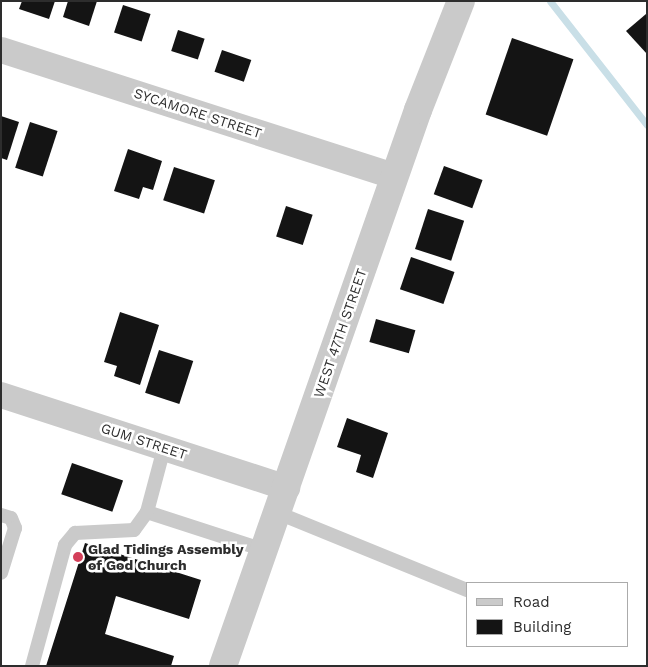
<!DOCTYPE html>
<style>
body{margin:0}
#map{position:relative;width:648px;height:667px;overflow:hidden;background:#fff;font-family:"Work Sans",sans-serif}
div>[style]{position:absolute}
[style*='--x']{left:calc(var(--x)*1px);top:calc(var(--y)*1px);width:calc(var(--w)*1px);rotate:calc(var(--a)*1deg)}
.stream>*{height:7px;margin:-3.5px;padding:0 3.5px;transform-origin:3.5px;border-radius:3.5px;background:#c9dfe7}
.building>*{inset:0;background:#141414;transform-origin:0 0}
.service>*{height:14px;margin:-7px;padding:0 7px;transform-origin:7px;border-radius:7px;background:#cacaca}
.minor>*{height:26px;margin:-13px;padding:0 13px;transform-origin:13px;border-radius:13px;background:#cacaca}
.tertiary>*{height:28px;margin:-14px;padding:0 14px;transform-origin:14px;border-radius:14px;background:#cacaca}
.dots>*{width:14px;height:14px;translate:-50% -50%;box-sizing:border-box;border:2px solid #fff;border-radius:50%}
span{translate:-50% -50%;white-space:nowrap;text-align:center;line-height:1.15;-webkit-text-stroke:5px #fff;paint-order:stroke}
.street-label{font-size:14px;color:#2d2d2d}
.poi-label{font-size:14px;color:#2d2d2d;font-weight:700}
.left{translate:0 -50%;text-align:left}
.frame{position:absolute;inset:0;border:2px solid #2d2d2d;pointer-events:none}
.legend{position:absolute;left:466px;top:582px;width:162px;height:65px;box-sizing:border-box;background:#fff;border:1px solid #ababab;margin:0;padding:6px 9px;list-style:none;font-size:15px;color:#2d2d2d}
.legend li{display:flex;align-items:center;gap:10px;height:25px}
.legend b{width:25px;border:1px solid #ababab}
</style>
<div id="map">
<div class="stream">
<i style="--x:550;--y:1;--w:157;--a:52"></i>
</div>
<div class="building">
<i style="clip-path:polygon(22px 1px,55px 1px,49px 19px,19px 9px)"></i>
<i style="clip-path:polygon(68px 1px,97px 1px,89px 26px,63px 17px)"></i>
<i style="left:123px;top:5px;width:29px;height:29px;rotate:18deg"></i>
<i style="clip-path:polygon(646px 14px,647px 15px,647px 54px,626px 31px)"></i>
<i style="left:178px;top:30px;width:28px;height:22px;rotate:18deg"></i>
<i style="left:512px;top:38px;width:65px;height:81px;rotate:19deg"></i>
<i style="left:222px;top:50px;width:31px;height:23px;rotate:19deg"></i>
<i style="clip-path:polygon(1px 116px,19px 122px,7px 160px,1px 158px)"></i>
<i style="left:30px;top:122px;width:29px;height:48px;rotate:18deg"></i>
<i style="clip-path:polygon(128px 149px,162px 161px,153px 190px,143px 187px,139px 199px,114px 191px)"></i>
<i style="left:444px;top:166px;width:41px;height:30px;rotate:20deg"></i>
<i style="left:174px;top:167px;width:43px;height:35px;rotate:18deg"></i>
<i style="left:286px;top:206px;width:28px;height:32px;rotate:18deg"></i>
<i style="left:428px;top:209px;width:38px;height:42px;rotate:18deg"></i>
<i style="left:411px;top:257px;width:46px;height:34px;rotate:19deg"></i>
<i style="clip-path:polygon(120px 312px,159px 325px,140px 385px,114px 376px,117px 366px,104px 362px)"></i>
<i style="left:376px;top:319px;width:41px;height:24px;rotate:16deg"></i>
<i style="left:159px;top:350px;width:36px;height:45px;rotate:18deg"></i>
<i style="clip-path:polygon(347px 418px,388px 433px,373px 478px,356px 472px,361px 455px,337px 447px)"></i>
<i style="left:72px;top:463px;width:54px;height:33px;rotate:19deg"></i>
<i style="clip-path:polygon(85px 543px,201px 580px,189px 619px,116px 596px,105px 634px,174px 656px,171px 666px,46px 666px)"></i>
</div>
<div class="service">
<i style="--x:147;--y:512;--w:123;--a:18"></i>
<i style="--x:278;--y:513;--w:204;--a:22.2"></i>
<i style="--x:1;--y:515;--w:10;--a:17"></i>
<i style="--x:11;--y:518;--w:11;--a:68"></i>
<i style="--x:15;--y:528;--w:47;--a:107.3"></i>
<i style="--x:32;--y:666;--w:125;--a:-74.7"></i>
<i style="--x:65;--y:545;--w:16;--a:-50"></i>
<i style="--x:75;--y:533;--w:59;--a:-2.9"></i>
<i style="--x:134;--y:530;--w:22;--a:-54"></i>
<i style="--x:147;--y:512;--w:66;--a:-75.1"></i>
</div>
<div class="minor">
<i style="--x:1;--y:50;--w:413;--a:17.8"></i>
<i style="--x:1;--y:395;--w:301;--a:18"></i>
</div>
<div class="tertiary">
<i style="--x:223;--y:666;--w:589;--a:-70.67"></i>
<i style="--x:418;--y:110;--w:117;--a:-68.5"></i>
</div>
<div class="dots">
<i style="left:78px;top:557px;background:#d33f59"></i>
</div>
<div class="street-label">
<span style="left:198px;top:113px;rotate:18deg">SYCAMORE STREET</span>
<span style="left:340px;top:333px;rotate:-71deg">WEST 47TH STREET</span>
<span style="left:144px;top:441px;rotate:18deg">GUM STREET</span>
</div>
<div class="poi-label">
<span class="left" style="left:88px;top:557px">Glad Tidings Assembly<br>of God Church</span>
</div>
<div class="frame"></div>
<ul class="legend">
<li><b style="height:6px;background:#cacaca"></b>Road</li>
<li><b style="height:14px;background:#141414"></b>Building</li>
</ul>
</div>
